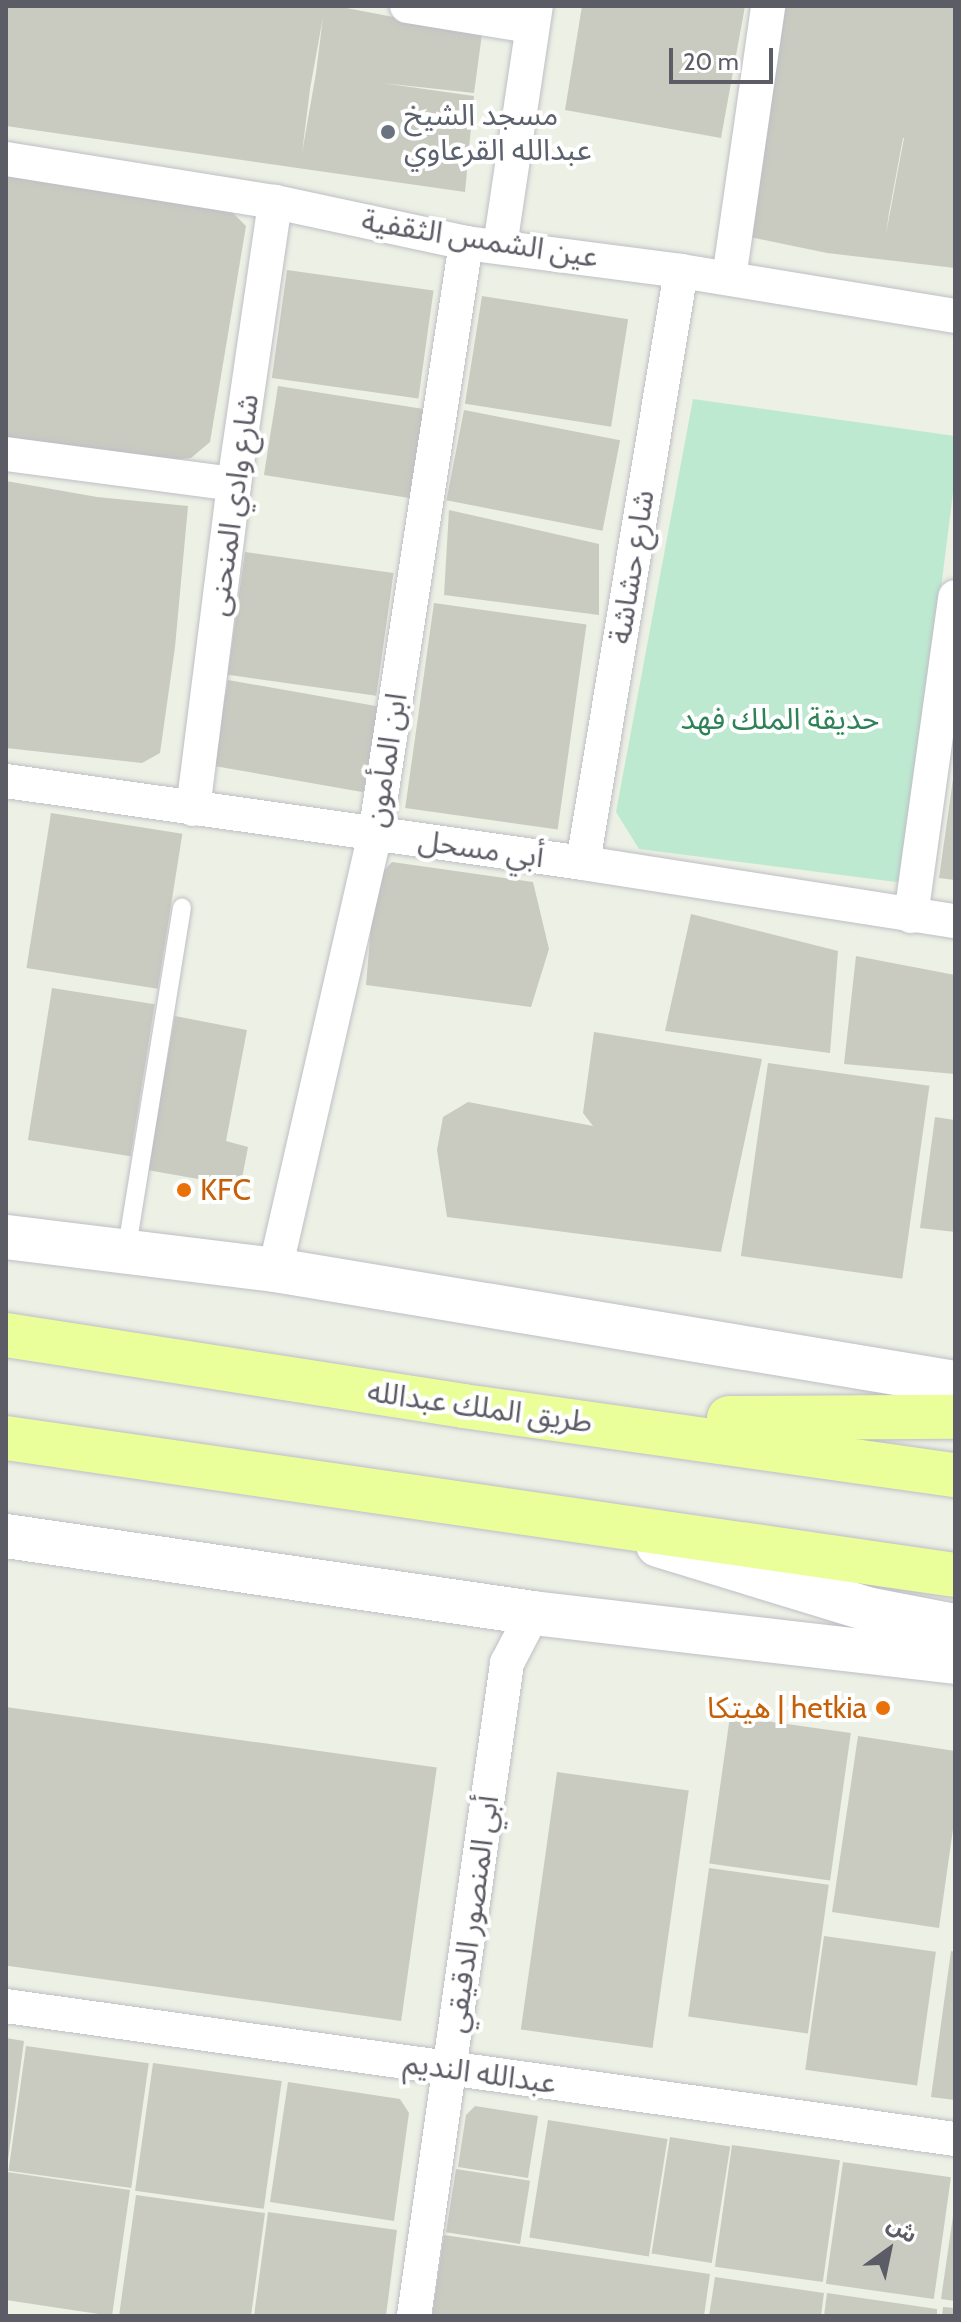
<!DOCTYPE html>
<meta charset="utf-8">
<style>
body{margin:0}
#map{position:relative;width:961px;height:2322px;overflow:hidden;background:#edf0e4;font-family:Cabin,"Noto Sans Arabic",sans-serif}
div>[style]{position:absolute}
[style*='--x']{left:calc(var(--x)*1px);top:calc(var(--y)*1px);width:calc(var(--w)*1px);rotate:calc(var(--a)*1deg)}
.green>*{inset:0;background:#bee9d1}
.building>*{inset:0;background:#c9cbc1;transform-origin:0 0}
.roads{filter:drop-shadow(0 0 2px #bebec6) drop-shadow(0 0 2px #bebec6)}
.service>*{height:18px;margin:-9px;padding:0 9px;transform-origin:9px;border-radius:9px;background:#fff}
.minor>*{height:34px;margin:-17px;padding:0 17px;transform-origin:17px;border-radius:17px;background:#fff}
.secondary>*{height:44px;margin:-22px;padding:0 22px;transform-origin:22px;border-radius:22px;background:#fff}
.trunk>*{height:44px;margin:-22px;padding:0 22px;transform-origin:22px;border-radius:22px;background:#eaff9a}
.dots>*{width:22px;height:22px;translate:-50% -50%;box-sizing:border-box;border:4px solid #fff;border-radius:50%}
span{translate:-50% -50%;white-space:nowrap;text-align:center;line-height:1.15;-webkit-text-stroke:8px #fff;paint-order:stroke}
.worship-label{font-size:30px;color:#5b616d}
.left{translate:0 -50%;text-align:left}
.street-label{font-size:30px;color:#5c5c66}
.park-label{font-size:30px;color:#2e8356}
.food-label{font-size:30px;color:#c56008}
.right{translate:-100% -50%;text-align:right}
.frame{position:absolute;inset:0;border:8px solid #5c5c66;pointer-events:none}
.north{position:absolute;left:849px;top:2210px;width:80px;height:80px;-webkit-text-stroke:6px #fff;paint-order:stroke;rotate:33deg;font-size:22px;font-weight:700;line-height:32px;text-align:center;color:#5c5c66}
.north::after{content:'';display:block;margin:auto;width:28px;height:36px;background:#5c5c66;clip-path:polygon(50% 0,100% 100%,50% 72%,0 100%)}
.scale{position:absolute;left:669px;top:48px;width:104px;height:36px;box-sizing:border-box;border:4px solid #5c5c66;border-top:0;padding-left:10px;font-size:24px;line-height:28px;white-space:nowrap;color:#5c5c66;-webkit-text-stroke:6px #fff;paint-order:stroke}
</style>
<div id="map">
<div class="green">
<i style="clip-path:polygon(693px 399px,955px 436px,955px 477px,904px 883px,639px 849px,616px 812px)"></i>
</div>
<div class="building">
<i style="clip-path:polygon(evenodd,6px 6px,336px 6px,482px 34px,474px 93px,382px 83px,474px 96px,465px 192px,6px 126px,6px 6px,323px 17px,316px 73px,302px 153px,310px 89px,323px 17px)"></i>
<i style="clip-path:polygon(582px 6px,745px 6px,721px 138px,565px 110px)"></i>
<i style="clip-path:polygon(evenodd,786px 6px,955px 6px,955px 268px,827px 253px,745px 236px,786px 6px,903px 138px,904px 138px,886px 234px,889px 213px,903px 138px)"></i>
<i style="clip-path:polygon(6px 174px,232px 212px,246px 226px,210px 442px,191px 458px,163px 461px,6px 439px)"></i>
<i style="left:287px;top:270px;width:148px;height:109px;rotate:8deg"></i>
<i style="left:482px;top:296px;width:148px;height:109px;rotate:9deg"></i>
<i style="left:278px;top:386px;width:149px;height:90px;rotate:9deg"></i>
<i style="left:464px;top:410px;width:159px;height:92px;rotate:11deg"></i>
<i style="clip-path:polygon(6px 481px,97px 497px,188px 506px,175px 647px,160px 753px,142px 763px,6px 748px)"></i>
<i style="clip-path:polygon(449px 510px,599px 544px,599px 615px,444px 595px)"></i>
<i style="left:245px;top:552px;width:150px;height:124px;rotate:8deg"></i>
<i style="left:434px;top:603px;width:154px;height:207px;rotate:8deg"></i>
<i style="left:228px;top:680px;width:153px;height:87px;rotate:10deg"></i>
<i style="clip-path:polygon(953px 779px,955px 779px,955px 880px,939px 878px)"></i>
<i style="left:51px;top:813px;width:133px;height:157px;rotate:9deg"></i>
<i style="clip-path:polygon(392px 862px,533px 882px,549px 949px,531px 1007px,366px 985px,375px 880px)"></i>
<i style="clip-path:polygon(691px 914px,838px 951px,830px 1053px,665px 1031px)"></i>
<i style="clip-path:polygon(856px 956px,955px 975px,955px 1074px,844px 1064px)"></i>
<i style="left:52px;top:988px;width:104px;height:154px;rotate:9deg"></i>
<i style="clip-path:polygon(175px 1016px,247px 1030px,226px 1141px,248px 1147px,239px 1194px,210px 1189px,204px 1180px,147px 1170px)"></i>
<i style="clip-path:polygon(594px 1032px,762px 1059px,721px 1252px,447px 1217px,437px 1150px,443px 1117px,468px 1102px,593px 1126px,583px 1113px)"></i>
<i style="left:768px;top:1063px;width:163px;height:195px;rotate:8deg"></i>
<i style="clip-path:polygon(935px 1117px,955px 1120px,955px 1232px,920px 1228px)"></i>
<i style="left:6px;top:1707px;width:435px;height:256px;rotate:8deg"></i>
<i style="left:730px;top:1716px;width:122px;height:149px;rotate:8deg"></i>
<i style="clip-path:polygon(858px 1736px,955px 1751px,955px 1815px,939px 1928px,832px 1912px)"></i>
<i style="left:557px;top:1772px;width:133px;height:260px;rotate:8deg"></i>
<i style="left:709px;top:1868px;width:121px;height:150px;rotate:8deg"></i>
<i style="left:824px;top:1936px;width:113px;height:135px;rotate:8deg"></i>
<i style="clip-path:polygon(951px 1951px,955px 1952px,955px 2100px,931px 2097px)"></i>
<i style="clip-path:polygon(6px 2038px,24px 2041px,8px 2160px,6px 2160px)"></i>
<i style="left:26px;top:2046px;width:124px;height:126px;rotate:8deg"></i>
<i style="left:153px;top:2063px;width:130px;height:129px;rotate:8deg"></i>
<i style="clip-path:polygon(288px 2082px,400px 2099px,409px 2113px,394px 2221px,270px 2202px)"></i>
<i style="clip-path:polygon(475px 2106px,538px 2116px,528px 2178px,458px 2167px,466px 2115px)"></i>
<i style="left:548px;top:2120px;width:121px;height:119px;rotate:9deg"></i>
<i style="left:670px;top:2137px;width:61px;height:118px;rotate:9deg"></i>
<i style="left:732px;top:2145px;width:109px;height:123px;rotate:8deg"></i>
<i style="left:843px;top:2162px;width:109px;height:123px;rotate:8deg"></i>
<i style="left:456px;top:2169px;width:75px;height:64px;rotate:9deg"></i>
<i style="clip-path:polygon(7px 2172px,130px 2190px,112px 2316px,6px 2300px)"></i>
<i style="clip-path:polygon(136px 2195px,265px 2213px,251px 2316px,119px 2316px)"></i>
<i style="clip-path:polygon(268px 2212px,397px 2230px,386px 2316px,254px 2316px)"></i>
<i style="clip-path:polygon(953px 2216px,955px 2216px,955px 2301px,941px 2299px)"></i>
<i style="clip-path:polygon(444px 2235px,710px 2274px,704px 2316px,432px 2316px)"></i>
<i style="clip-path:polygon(715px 2277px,824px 2293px,821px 2316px,709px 2316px)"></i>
<i style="clip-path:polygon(827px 2293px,937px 2309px,937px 2316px,824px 2316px)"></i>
<i style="clip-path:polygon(943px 2307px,955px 2308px,955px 2316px,942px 2316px)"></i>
</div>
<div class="roads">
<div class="service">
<i style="--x:126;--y:1253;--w:350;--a:-80.8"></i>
</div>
<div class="minor">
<i style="--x:407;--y:6;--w:126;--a:9.2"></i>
<i style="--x:6;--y:159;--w:272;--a:9.1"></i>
<i style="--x:275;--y:202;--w:195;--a:12.1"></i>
<i style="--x:466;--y:243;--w:217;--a:7.4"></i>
<i style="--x:681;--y:271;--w:278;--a:9.3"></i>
<i style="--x:500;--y:246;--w:243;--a:-81.5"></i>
<i style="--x:729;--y:278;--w:275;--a:-81.8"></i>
<i style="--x:6;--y:454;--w:230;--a:7.5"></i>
<i style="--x:6;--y:781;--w:583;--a:8.09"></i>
<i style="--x:583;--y:863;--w:376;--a:8.9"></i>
<i style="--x:193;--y:809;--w:328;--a:-82.8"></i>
<i style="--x:234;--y:484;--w:285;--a:-81.7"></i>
<i style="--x:583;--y:863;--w:600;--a:-80.6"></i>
<i style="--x:911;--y:916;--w:322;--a:-82.1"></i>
<i style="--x:275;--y:1270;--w:446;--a:-77.1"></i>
<i style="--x:375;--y:835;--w:599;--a:-81.26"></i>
<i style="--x:6;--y:2006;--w:958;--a:7.98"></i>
<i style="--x:414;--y:2316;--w:660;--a:-81.89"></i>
<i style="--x:507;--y:1663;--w:56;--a:-62.5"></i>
</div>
<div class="secondary">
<i style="--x:6;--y:1237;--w:271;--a:7"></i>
<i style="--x:275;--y:1270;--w:689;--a:9.43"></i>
<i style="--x:6;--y:1536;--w:533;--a:8.31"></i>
<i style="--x:533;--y:1613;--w:425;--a:6.6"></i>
<i style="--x:658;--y:1545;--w:219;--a:17"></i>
<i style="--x:867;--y:1609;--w:90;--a:10.9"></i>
</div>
<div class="trunk">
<i style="--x:6;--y:1335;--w:462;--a:8.8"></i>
<i style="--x:463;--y:1406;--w:497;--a:8"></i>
<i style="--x:729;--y:1418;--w:226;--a:-0.3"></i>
<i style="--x:6;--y:1438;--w:959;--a:8.21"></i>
</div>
</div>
<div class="dots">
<i style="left:388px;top:132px;background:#6b7280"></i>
<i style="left:184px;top:1190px;background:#e8710a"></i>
<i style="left:883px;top:1708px;background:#e8710a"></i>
</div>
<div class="worship-label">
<span class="left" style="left:404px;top:132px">مسجد الشيخ<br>عبدالله القرعاوي</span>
</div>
<div class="street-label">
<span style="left:480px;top:239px;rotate:9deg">عين الشمس الثقفية</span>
<span style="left:233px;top:505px;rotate:-82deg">شارع وادي المنحنى</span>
<span style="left:632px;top:567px;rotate:-81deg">شارع حشاشة</span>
<span style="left:386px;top:760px;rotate:-81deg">ابن المأمون</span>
<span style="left:481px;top:849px;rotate:8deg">أبي مسحل</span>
<span style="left:480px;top:1407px;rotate:8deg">طريق الملك عبدالله</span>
<span style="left:472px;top:1914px;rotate:-82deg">أبي المنصور الدقيقي</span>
<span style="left:480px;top:2073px;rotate:8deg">عبدالله النديم</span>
</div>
<div class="park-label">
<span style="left:780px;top:719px">حديقة الملك فهد</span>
</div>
<div class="food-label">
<span class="left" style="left:200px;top:1190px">KFC</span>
<span class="right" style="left:867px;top:1708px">هيتكا | hetkia</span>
</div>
<div class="frame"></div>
<div class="north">ش</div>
<div class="scale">20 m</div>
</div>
